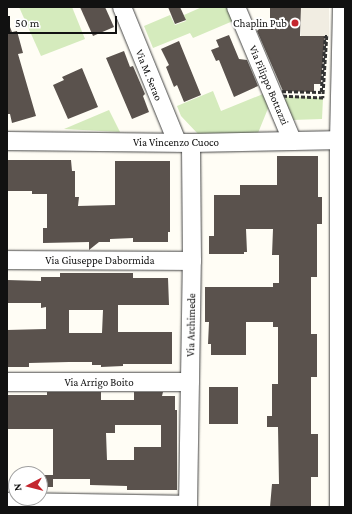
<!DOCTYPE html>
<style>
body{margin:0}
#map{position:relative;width:352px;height:514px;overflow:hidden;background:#fffdf5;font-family:"Crimson Pro",serif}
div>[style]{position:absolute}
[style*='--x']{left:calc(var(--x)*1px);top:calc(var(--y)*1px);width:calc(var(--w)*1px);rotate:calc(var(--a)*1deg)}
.green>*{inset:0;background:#d5ebbd}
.plaza>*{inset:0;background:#f1ede2;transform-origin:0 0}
.building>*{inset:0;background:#5a524d;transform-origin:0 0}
.path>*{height:2.5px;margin-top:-1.25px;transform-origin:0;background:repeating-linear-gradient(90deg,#333 0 4px,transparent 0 6px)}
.roads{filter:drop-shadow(0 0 1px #444) drop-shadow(0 0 1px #444)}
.minor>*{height:18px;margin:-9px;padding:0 9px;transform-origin:9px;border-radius:9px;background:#fff}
.dots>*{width:11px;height:11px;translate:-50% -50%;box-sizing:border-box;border:2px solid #fff;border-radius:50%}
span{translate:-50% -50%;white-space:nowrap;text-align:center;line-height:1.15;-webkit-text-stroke:4px #fff;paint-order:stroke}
.poi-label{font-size:11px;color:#111}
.right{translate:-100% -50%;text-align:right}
.street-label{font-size:11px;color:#111}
.frame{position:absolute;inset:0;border:8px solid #111;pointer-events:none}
.north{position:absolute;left:8px;top:466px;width:40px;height:40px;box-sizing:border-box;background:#fff;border:1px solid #a0a0a0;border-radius:50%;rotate:263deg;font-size:11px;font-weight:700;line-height:16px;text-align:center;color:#111}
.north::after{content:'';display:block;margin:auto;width:14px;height:18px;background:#c4262e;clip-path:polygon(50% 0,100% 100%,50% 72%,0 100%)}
.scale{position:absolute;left:8px;top:16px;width:109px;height:18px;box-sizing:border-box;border:2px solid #111;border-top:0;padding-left:5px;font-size:12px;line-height:14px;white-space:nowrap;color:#111;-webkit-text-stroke:3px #fff;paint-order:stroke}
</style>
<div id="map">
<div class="green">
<i style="clip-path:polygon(19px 7px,72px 7px,85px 39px,41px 56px)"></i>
<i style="clip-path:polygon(202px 7px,227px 7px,233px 21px,193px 38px,190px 33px,153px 48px,144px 26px,170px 15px,175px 25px,186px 21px,184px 15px)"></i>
<i style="clip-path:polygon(213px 91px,221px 111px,263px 94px,269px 106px,258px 133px,198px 134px,181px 116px,177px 106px)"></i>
<i style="clip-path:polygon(278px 96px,323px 98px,322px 119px,292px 120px)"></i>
<i style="clip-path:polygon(109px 110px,120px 132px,64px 129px)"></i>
</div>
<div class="plaza">
<i style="left:301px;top:7px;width:28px;height:29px"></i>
</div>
<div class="building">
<i style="clip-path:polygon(80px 7px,105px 7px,114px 27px,93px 36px)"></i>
<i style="clip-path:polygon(168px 7px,180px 7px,186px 20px,175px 24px)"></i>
<i style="clip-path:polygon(270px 7px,301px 7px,300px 36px,325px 36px,321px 84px,314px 84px,314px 92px,283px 91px,257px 31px,261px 27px,270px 27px)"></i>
<i style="clip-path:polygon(10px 27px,12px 32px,17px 31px,23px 53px,18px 54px,36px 116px,12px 123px,10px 114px,7px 114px,7px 28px)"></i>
<i style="clip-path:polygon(229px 35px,239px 59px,247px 60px,258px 86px,234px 97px,219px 60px,216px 61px,211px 50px,219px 47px,216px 40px)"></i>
<i style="clip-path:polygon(179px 41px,201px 95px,184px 102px,177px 85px,174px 87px,166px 67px,169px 65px,161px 49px)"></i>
<i style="clip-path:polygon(124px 51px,130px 67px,133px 66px,145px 94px,143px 96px,149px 112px,132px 119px,106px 58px)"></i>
<i style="clip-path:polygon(82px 68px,98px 107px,68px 119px,53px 85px,64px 80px,62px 77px)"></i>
<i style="clip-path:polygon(277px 156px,318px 156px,318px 197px,322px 197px,322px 224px,317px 224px,317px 277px,311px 277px,311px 334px,317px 334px,317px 377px,311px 377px,311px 434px,318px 434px,318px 477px,311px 477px,311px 507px,270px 507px,272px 484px,279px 484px,278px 427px,267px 427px,267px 416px,272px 416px,272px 384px,278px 384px,278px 327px,273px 327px,273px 322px,246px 322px,246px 355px,211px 355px,211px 344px,208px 344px,209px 322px,205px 322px,205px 287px,273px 287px,273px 283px,279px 283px,279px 255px,272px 255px,273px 229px,246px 229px,247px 252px,244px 252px,244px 254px,209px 254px,209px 236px,214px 236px,214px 195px,240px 195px,240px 185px,277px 185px)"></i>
<i style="clip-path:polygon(7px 160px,71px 160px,72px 171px,75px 171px,75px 197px,79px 197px,78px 206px,115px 205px,115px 161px,170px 161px,170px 232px,168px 232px,168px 242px,133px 242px,133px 238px,110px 239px,110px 242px,99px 242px,89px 250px,89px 242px,43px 243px,43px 228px,47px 228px,47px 194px,32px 194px,32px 191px,7px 191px)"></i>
<i style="clip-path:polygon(evenodd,60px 273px,133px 273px,133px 278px,168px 278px,169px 305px,118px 305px,118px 332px,172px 332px,172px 364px,123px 364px,123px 366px,101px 367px,101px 365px,92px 365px,92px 362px,69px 362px,29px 363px,29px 367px,7px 367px,7px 330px,46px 329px,46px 307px,41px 308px,41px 303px,7px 303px,7px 280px,41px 281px,41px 277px,60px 277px,60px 273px,69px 310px,103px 310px,102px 333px,69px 333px,69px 310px)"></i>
<i style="left:209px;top:387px;width:29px;height:37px"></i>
<i style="clip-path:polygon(evenodd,47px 392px,101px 392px,101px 400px,134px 400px,134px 392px,163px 392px,162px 396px,175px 396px,175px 410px,177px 410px,177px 490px,127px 490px,127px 486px,90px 485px,90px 479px,53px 479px,53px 487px,40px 487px,40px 475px,53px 475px,53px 429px,7px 429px,7px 395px,47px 395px,47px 392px,115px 425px,161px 425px,161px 447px,134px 447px,134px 460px,107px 460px,106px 433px,115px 433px,115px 425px)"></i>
</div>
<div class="path">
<i style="--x:325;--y:36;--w:2;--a:0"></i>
<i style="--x:327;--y:36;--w:62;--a:93.7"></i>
<i style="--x:323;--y:98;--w:45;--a:-177.5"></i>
<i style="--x:278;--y:96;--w:5;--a:-112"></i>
<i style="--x:276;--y:91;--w:45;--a:1.3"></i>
<i style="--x:321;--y:92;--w:56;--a:-85.9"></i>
</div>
<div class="roads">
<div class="minor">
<i style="--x:122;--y:7;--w:146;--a:67.8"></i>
<i style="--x:236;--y:7;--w:144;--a:67.2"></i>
<i style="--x:7;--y:141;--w:184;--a:0.6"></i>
<i style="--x:191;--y:143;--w:154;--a:-1.1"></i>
<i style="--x:7;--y:260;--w:185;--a:0.3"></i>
<i style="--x:7;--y:382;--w:183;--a:0"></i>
<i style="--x:7;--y:502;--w:181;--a:0.9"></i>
<i style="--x:188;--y:507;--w:246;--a:-89.1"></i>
<i style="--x:192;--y:261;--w:118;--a:-90.5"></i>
<i style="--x:339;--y:507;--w:367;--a:-90"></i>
<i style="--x:339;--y:140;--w:133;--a:-88.7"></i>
</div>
</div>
<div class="dots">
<i style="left:295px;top:23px;background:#c4262e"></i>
</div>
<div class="poi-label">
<span class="right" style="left:287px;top:23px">Chaplin Pub</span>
</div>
<div class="street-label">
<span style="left:149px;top:75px;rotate:68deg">Via M. Serao</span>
<span style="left:269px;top:85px;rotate:67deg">Via Filippo Bottazzi</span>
<span style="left:176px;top:142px">Via Vincenzo Cuoco</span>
<span style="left:100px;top:260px">Via Giuseppe Dabormida</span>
<span style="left:191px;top:325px;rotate:-89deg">Via Archimede</span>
<span style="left:99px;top:382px">Via Arrigo Boito</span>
</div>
<div class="frame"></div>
<div class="north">N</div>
<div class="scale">50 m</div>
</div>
